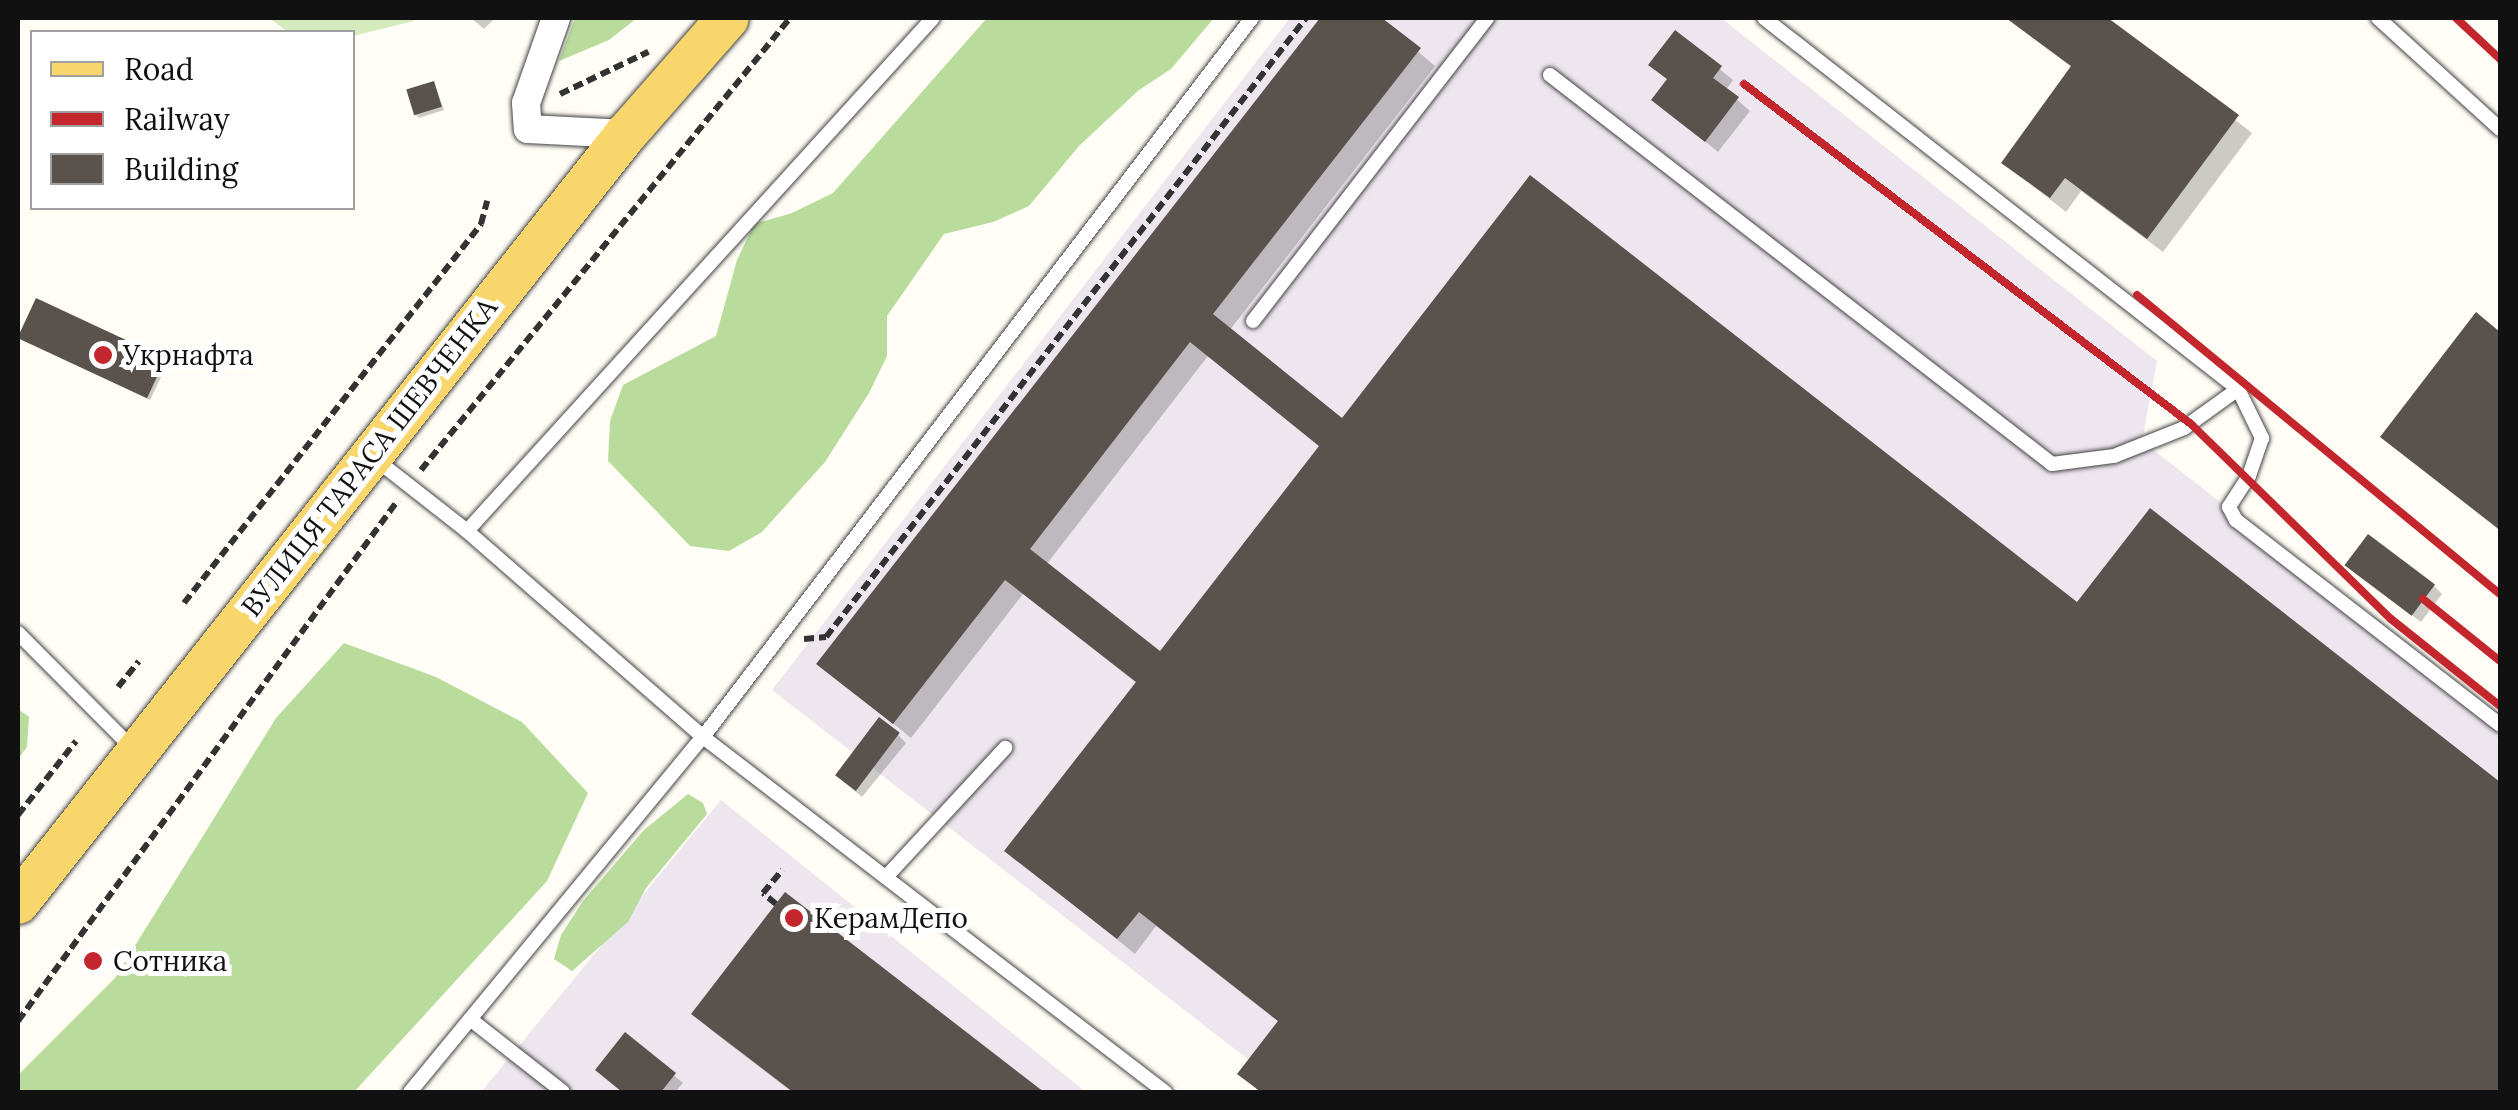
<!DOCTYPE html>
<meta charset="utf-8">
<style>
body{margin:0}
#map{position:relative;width:2518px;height:1110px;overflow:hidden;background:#fffdf5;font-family:Lora,serif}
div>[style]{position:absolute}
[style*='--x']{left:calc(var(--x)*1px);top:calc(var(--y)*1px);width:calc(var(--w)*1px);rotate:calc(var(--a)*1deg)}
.industrial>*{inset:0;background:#eee6ef}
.green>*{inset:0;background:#d5ebbd}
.forest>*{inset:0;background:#b9dc9c}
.shadow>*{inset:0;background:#0003}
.building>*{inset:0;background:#5a524d;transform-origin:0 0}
.path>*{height:6px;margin-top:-3px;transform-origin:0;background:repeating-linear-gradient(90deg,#333 0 10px,transparent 0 15px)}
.roads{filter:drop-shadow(0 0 2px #444) drop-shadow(0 0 2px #444)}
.lane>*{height:14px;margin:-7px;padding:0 7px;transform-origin:7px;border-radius:7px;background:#fff}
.street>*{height:28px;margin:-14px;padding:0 14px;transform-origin:14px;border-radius:14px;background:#fff}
.primary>*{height:42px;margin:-21px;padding:0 21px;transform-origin:21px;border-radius:21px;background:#f9d66b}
.rail>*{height:8px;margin:-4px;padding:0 4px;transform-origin:4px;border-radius:4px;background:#c4262e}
.dots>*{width:28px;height:28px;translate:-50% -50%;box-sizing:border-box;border:5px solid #fff;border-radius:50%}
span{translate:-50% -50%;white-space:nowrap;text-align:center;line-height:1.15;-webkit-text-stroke:10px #fff;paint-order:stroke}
.poi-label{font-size:28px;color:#111}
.left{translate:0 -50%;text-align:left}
.street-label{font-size:28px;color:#111}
.frame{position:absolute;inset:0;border:20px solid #111;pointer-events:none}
.legend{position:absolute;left:30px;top:30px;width:325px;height:180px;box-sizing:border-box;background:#fff;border:2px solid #a0a0a0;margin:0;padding:12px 18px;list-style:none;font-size:30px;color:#111}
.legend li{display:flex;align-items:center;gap:20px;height:50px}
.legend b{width:50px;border:2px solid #a0a0a0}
</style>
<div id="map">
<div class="industrial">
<i style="clip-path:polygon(1290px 18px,1721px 18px,2157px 361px,2142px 441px,2500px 720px,2500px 1092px,1290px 1092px,772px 690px)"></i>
<i style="clip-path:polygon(721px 800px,1086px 1092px,481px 1092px)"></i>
</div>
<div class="green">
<i style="clip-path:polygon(269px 18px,409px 18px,414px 21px,353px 36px,288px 32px)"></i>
</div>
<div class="forest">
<i style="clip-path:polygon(575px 18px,637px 18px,609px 40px,559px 61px)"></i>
<i style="clip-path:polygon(987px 18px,1214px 18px,1171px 69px,1139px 90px,1079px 146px,1029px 206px,993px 222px,944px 234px,887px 316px,887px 356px,869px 393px,825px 462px,762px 532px,729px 551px,690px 546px,608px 461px,610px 421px,623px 385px,716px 336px,737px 260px,754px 224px,792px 213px,833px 193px)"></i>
<i style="clip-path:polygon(344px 643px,436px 677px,522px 722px,588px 793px,547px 881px,354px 1092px,18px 1092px,18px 1075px,115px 978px,276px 718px)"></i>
<i style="clip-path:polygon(18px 709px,29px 717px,27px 747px,18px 759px)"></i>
<i style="clip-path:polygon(688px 794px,703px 803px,707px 814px,646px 888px,628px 922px,572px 971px,554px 959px,561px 935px,583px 901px,644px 830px)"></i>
</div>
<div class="shadow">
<i style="clip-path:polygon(471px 18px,495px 18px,484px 29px)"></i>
<i style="clip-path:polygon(evenodd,1323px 18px,1378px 18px,1435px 66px,1229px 331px,1342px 422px,2078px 605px,2150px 512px,2500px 785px,2500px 1092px,1260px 1092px,1240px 1074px,1280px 1023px,1156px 926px,1135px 954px,1008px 851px,1138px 684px,1023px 594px,911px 738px,820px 663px,1323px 18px,1208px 356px,1321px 448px,1161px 654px,1046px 565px,1208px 356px)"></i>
<i style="clip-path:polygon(2006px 18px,2104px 18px,2252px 133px,2163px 252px,2081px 191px,2066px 212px,2004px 163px,2073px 68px)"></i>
<i style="clip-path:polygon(1676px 33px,1733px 80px,1726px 90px,1750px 111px,1718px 152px,1654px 100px,1669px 81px,1652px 64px)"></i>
<i style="clip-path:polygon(434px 83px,444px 110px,419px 118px,416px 115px)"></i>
<i style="clip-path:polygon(2476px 316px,2500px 335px,2500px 531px,2383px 437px)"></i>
<i style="clip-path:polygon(24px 340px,164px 361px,167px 365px,150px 400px)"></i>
<i style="clip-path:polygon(2356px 573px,2434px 586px,2442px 594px,2421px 622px)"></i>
<i style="clip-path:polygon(898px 735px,906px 743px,862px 797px,844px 782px)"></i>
<i style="clip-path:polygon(786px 895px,1040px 1092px,792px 1092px,711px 1030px,695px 1014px)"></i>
<i style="clip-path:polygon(626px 1036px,683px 1083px,675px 1092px,624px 1092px,606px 1078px)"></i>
</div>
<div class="building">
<i style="clip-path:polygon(evenodd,1320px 18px,1382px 18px,1421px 48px,1213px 314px,1342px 418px,1530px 175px,2077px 602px,2150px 508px,2500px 782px,2500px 1092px,1261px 1092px,1237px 1074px,1278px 1021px,1139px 912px,1117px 939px,1004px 851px,1136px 682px,1005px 580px,893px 724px,816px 664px,1320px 18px,1190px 342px,1319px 446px,1160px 651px,1030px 549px,1190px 342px)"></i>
<i style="clip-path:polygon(2006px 18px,2108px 18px,2239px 115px,2147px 239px,2065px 178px,2050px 198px,2001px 163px,2071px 66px)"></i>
<i style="clip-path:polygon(1675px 30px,1722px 66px,1713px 78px,1739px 97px,1705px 142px,1651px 100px,1667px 79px,1648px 65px)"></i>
<i style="left:434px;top:81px;width:27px;height:29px;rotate:73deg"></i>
<i style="left:36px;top:298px;width:143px;height:44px;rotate:25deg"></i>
<i style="clip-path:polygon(2476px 312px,2500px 332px,2500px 530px,2380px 437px)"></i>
<i style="left:2368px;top:534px;width:84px;height:39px;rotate:37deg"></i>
<i style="left:879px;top:717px;width:26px;height:73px;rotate:37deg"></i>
<i style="clip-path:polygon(785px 892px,1044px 1092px,793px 1092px,691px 1014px)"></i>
<i style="clip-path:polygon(625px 1032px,676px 1073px,661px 1092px,622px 1092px,595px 1070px)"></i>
</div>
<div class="path">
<i style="--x:560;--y:94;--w:98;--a:-25.5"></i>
<i style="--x:421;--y:470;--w:583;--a:-50.77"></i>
<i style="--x:184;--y:603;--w:482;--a:-51.9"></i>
<i style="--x:481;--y:224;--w:24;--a:-75"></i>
<i style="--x:804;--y:639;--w:22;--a:-5"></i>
<i style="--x:826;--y:637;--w:783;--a:-52.21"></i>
<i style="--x:118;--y:687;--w:33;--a:-51"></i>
<i style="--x:18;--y:815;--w:94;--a:-51.9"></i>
<i style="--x:776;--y:904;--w:17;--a:-140"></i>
<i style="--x:763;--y:893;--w:30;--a:-50"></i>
<i style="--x:18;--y:1021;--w:645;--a:-53.89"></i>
</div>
<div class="roads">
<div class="lane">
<i style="--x:1764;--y:18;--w:602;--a:38.05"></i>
<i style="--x:2238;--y:389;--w:55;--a:63.9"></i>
<i style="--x:2262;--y:438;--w:40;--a:108.9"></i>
<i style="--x:2249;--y:476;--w:37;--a:123"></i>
<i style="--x:2229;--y:507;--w:15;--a:62"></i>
<i style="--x:2236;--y:520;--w:334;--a:37.8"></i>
<i style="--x:2378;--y:18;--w:165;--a:42.3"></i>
<i style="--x:1550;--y:75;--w:635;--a:37.77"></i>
<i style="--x:2052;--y:464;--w:63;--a:-7.4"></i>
<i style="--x:2114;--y:456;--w:75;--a:-21.8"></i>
<i style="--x:2184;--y:428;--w:67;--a:-35.8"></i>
<i style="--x:1253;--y:321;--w:383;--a:-52.3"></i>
<i style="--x:374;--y:458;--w:118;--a:38.1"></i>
<i style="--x:467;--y:531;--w:313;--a:41.1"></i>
<i style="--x:703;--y:737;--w:583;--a:37.54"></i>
<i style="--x:467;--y:531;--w:693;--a:-47.75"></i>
<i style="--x:18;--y:633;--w:163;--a:45.2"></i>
<i style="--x:886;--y:877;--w:176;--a:-47.3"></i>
<i style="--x:470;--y:1019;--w:118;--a:38.1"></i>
<i style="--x:410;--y:1092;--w:460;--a:-50.5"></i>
<i style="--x:703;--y:737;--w:905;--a:-52.64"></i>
</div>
<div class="street">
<i style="--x:556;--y:18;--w:90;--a:109.4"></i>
<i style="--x:526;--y:103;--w:26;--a:86"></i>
<i style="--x:528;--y:129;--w:98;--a:2.9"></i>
</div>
<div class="primary">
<i style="--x:18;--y:903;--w:980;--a:-51.67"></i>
<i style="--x:626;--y:134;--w:154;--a:-48.7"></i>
</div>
</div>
<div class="rail">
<i style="--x:2456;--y:18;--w:60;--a:43"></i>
<i style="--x:1744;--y:84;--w:562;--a:37.26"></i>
<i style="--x:2191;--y:424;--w:279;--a:44.3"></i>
<i style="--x:2391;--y:619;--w:139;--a:38.6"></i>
<i style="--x:2137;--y:295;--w:470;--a:39.5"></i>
<i style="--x:2423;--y:599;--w:99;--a:38.8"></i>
</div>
<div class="dots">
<i style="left:103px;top:355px;background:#c4262e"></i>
<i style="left:794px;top:918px;background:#c4262e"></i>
<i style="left:93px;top:961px;background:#c4262e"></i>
</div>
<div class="poi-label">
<span class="left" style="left:123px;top:355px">Укрнафта</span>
<span class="left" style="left:814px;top:918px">КерамДепо</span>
<span class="left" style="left:113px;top:961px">Сотника</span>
</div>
<div class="street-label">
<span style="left:369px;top:457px;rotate:-52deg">ВУЛИЦЯ ТАРАСА ШЕВЧЕНКА</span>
</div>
<div class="frame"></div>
<ul class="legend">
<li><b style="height:12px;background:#f9d66b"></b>Road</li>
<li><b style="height:12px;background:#c4262e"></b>Railway</li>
<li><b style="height:28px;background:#5a524d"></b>Building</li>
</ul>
</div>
